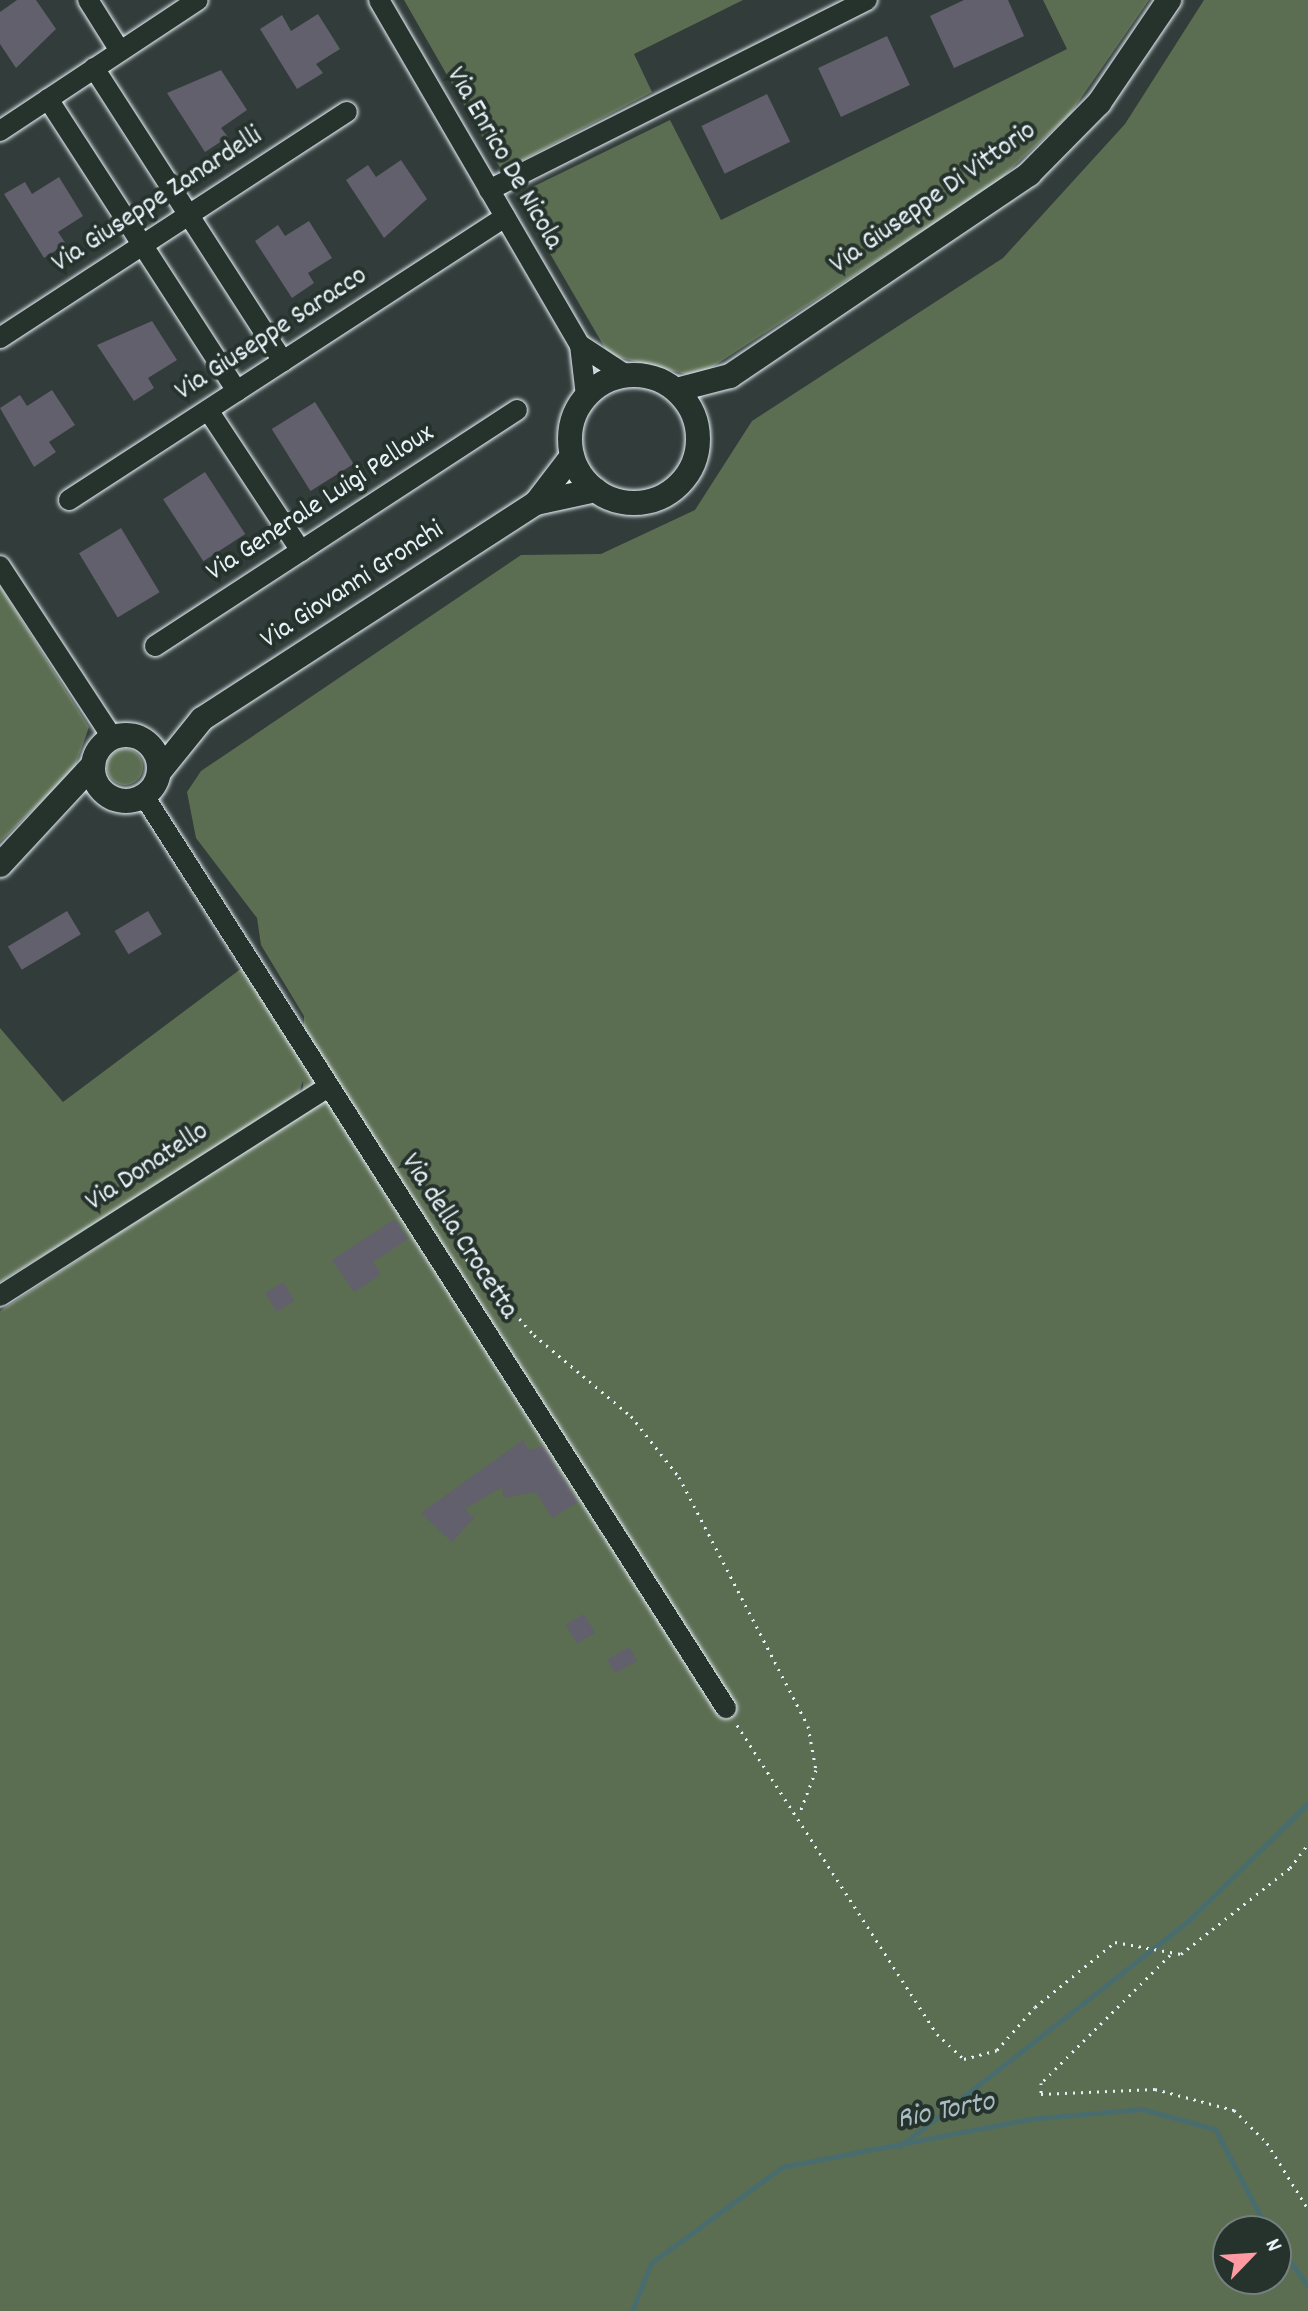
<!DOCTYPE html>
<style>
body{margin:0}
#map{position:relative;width:1308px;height:2311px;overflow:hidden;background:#323c3a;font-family:Dekko,sans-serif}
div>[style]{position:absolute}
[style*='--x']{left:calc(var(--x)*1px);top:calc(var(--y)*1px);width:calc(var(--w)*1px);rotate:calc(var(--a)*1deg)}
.green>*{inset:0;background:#5b6e52}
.round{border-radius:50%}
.stream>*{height:5px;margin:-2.5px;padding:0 2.5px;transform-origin:2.5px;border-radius:2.5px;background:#496d6e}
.building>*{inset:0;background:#62606c;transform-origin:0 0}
.path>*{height:3px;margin-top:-1.5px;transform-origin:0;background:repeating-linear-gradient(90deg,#e8f1f8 0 2px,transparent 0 8px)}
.roads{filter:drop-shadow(0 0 2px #e8f1f8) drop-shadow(0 0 2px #e8f1f8)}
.minor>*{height:20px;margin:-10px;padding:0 10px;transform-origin:10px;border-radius:10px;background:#26332d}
.tertiary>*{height:24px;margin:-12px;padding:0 12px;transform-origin:12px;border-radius:12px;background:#26332d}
.tertiary>.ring{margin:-12px;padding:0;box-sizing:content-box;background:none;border:24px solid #26332d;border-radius:50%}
span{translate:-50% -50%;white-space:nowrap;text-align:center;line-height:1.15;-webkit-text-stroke:8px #26332d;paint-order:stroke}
.street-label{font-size:28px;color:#e8f1f8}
.water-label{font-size:30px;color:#a8bcc1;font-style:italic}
.north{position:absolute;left:1212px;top:2215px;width:80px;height:80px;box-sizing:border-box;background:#26332d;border:2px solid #747f7e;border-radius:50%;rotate:65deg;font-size:22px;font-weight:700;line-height:32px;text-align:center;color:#e8f1f8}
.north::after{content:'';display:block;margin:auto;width:28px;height:36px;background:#ff9aa2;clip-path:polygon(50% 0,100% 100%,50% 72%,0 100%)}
</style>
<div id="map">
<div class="green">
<i style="clip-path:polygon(404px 0,743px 0,634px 54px,652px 92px,502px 171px)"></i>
<i style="clip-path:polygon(1043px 0,1149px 0,1070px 114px,995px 184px,697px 377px,609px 355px,516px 195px,670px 120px,721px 220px,1067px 49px)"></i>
<i style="clip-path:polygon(evenodd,1204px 0,1308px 0,1308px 2311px,0 2311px,0 1311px,304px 1112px,303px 1081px,297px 1098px,0 1282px,0 1028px,63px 1102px,242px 968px,304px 1061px,304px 1016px,261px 945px,257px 918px,196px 838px,187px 792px,201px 771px,521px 555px,601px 554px,695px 510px,752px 421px,1003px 258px,1125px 124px,1204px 0,1228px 2231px,1276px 2231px,1276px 2279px,1228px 2279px,1228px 2231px)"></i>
<i style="clip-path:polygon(0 586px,89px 727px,74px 770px,0 842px)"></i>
<i class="round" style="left:107px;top:749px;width:36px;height:36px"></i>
</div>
<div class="stream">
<i style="--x:899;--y:2147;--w:367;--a:-38"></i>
<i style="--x:1188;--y:1921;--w:168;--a:-44.5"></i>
<i style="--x:1276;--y:2242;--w:54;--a:54"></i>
<i style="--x:632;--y:2311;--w:52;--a:-68.4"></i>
<i style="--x:651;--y:2263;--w:162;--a:-36.2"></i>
<i style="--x:782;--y:2167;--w:251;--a:-11"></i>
<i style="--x:1028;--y:2119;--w:114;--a:-5"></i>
<i style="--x:1142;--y:2109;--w:76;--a:15.3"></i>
<i style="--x:1215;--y:2129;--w:115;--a:62.5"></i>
</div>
<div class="building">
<i style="clip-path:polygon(17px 0,36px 0,56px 29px,16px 68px,0 44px,0 12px)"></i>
<i style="clip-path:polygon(964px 0,1008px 0,1024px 36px,954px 68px,930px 16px)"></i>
<i style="clip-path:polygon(318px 14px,340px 49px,316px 64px,323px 73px,297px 89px,260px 29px,282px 15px,291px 31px)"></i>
<i style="left:887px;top:36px;width:54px;height:76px;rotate:65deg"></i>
<i style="clip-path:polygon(221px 70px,247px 110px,221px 128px,228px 137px,205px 152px,167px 93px)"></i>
<i style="left:767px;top:94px;width:53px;height:73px;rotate:64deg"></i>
<i style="clip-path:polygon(401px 160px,427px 199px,384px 238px,346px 180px,368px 165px,376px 177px)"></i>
<i style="clip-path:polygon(59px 177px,83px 216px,58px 232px,66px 244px,44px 258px,4px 194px,25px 182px,32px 194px)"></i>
<i style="clip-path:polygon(309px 221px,332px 258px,308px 273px,314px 283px,292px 298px,255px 241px,278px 225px,285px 236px)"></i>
<i style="clip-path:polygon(152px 321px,177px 360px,148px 378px,154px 388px,134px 401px,97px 345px)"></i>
<i style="clip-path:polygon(52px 390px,75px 425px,49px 442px,56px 452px,34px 467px,0 408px,20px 395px,27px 406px)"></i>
<i style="left:315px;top:402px;width:73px;height:51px;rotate:58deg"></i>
<i style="left:205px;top:472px;width:74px;height:50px;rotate:57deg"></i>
<i style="left:121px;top:528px;width:75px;height:49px;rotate:59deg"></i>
<i style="left:67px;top:911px;width:27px;height:69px;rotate:59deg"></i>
<i style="left:148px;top:911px;width:27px;height:39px;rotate:59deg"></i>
<i style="clip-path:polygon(395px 1219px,408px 1239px,373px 1262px,381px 1274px,354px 1292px,332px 1260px)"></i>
<i style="left:283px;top:1282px;width:22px;height:21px;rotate:58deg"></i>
<i style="clip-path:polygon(523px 1440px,529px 1450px,543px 1446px,578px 1502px,552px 1518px,536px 1492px,504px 1498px,502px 1487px,465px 1509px,474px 1518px,452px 1542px,421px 1513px)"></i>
<i style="left:584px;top:1614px;width:22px;height:21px;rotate:60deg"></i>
<i style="left:629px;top:1647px;width:16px;height:25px;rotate:60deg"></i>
</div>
<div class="path">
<i style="--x:461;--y:1253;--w:110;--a:48.3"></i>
<i style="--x:534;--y:1335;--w:126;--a:39.9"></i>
<i style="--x:631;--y:1416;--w:78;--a:51.8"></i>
<i style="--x:679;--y:1477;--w:280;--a:62.6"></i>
<i style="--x:808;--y:1726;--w:45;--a:79.7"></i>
<i style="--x:816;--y:1770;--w:45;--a:110.9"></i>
<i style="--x:737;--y:1725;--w:368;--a:57.1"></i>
<i style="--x:937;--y:2034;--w:37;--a:43"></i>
<i style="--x:964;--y:2059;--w:34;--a:-15"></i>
<i style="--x:997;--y:2050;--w:57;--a:-48.5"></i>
<i style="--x:1035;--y:2007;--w:103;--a:-39.1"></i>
<i style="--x:1115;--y:1942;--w:67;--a:10.3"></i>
<i style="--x:1181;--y:1954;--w:139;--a:-38.3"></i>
<i style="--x:1290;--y:1868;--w:30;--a:-53"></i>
<i style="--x:1170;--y:1955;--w:182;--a:135.2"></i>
<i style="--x:1041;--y:2083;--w:11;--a:90"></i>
<i style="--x:1041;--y:2094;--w:114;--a:-2.5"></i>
<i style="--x:1155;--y:2089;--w:82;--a:14.9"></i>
<i style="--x:1234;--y:2110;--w:47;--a:45"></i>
<i style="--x:1267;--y:2143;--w:78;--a:58.2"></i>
</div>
<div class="roads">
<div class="minor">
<i style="--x:88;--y:0;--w:60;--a:57.9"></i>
<i style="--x:379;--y:0;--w:399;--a:59.8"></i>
<i style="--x:580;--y:345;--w:55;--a:33.1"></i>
<i style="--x:94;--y:68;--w:349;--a:57.2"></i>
<i style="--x:48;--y:99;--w:348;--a:57.1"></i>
<i style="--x:0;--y:131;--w:237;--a:-33.5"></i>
<i style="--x:489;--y:190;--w:423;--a:-26.7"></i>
<i style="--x:0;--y:338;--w:414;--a:-33.1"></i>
<i style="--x:580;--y:345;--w:51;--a:83.3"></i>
<i style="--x:208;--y:410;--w:169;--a:56.6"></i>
<i style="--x:69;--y:500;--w:520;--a:-32.99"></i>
<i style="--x:0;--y:566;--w:204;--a:56.8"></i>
<i style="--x:155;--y:646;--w:432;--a:-33.1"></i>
<i style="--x:144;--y:796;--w:1082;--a:57.46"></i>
<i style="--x:0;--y:1296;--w:387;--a:-32.5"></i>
</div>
<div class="tertiary">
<i class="ring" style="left:570px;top:375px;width:104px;height:104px"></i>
<i style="--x:676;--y:390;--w:56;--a:-14.5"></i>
<i style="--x:730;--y:376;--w:361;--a:-34"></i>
<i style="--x:1029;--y:174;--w:100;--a:-45.4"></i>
<i style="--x:1099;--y:103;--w:125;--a:-55.8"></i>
<i style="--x:536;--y:503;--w:61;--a:-12.2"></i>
<i class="ring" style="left:93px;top:735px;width:42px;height:42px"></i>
<i style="--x:160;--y:771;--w:67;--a:-51.1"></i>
<i style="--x:202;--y:719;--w:398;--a:-32.9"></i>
<i style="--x:536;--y:503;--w:59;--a:-52.5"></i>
<i style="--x:0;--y:865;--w:137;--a:-47.1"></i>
</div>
</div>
<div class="street-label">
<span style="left:503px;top:159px;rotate:60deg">Via Enrico De Nicola</span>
<span style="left:934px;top:199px;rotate:-35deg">Via Giuseppe Di Vittorio</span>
<span style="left:158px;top:201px;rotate:-33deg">Via Giuseppe Zanardelli</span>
<span style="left:272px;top:335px;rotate:-33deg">Via Giuseppe Saracco</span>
<span style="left:321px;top:504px;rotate:-33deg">Via Generale Luigi Pelloux</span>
<span style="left:353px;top:586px;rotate:-33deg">Via Giovanni Gronchi</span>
<span style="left:148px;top:1168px;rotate:-33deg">Via Donatello</span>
<span style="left:458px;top:1237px;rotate:57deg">Via della Crocetta</span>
</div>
<div class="water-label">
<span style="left:946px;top:2113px;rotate:-11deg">Rio Torto</span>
</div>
<div class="north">N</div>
</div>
